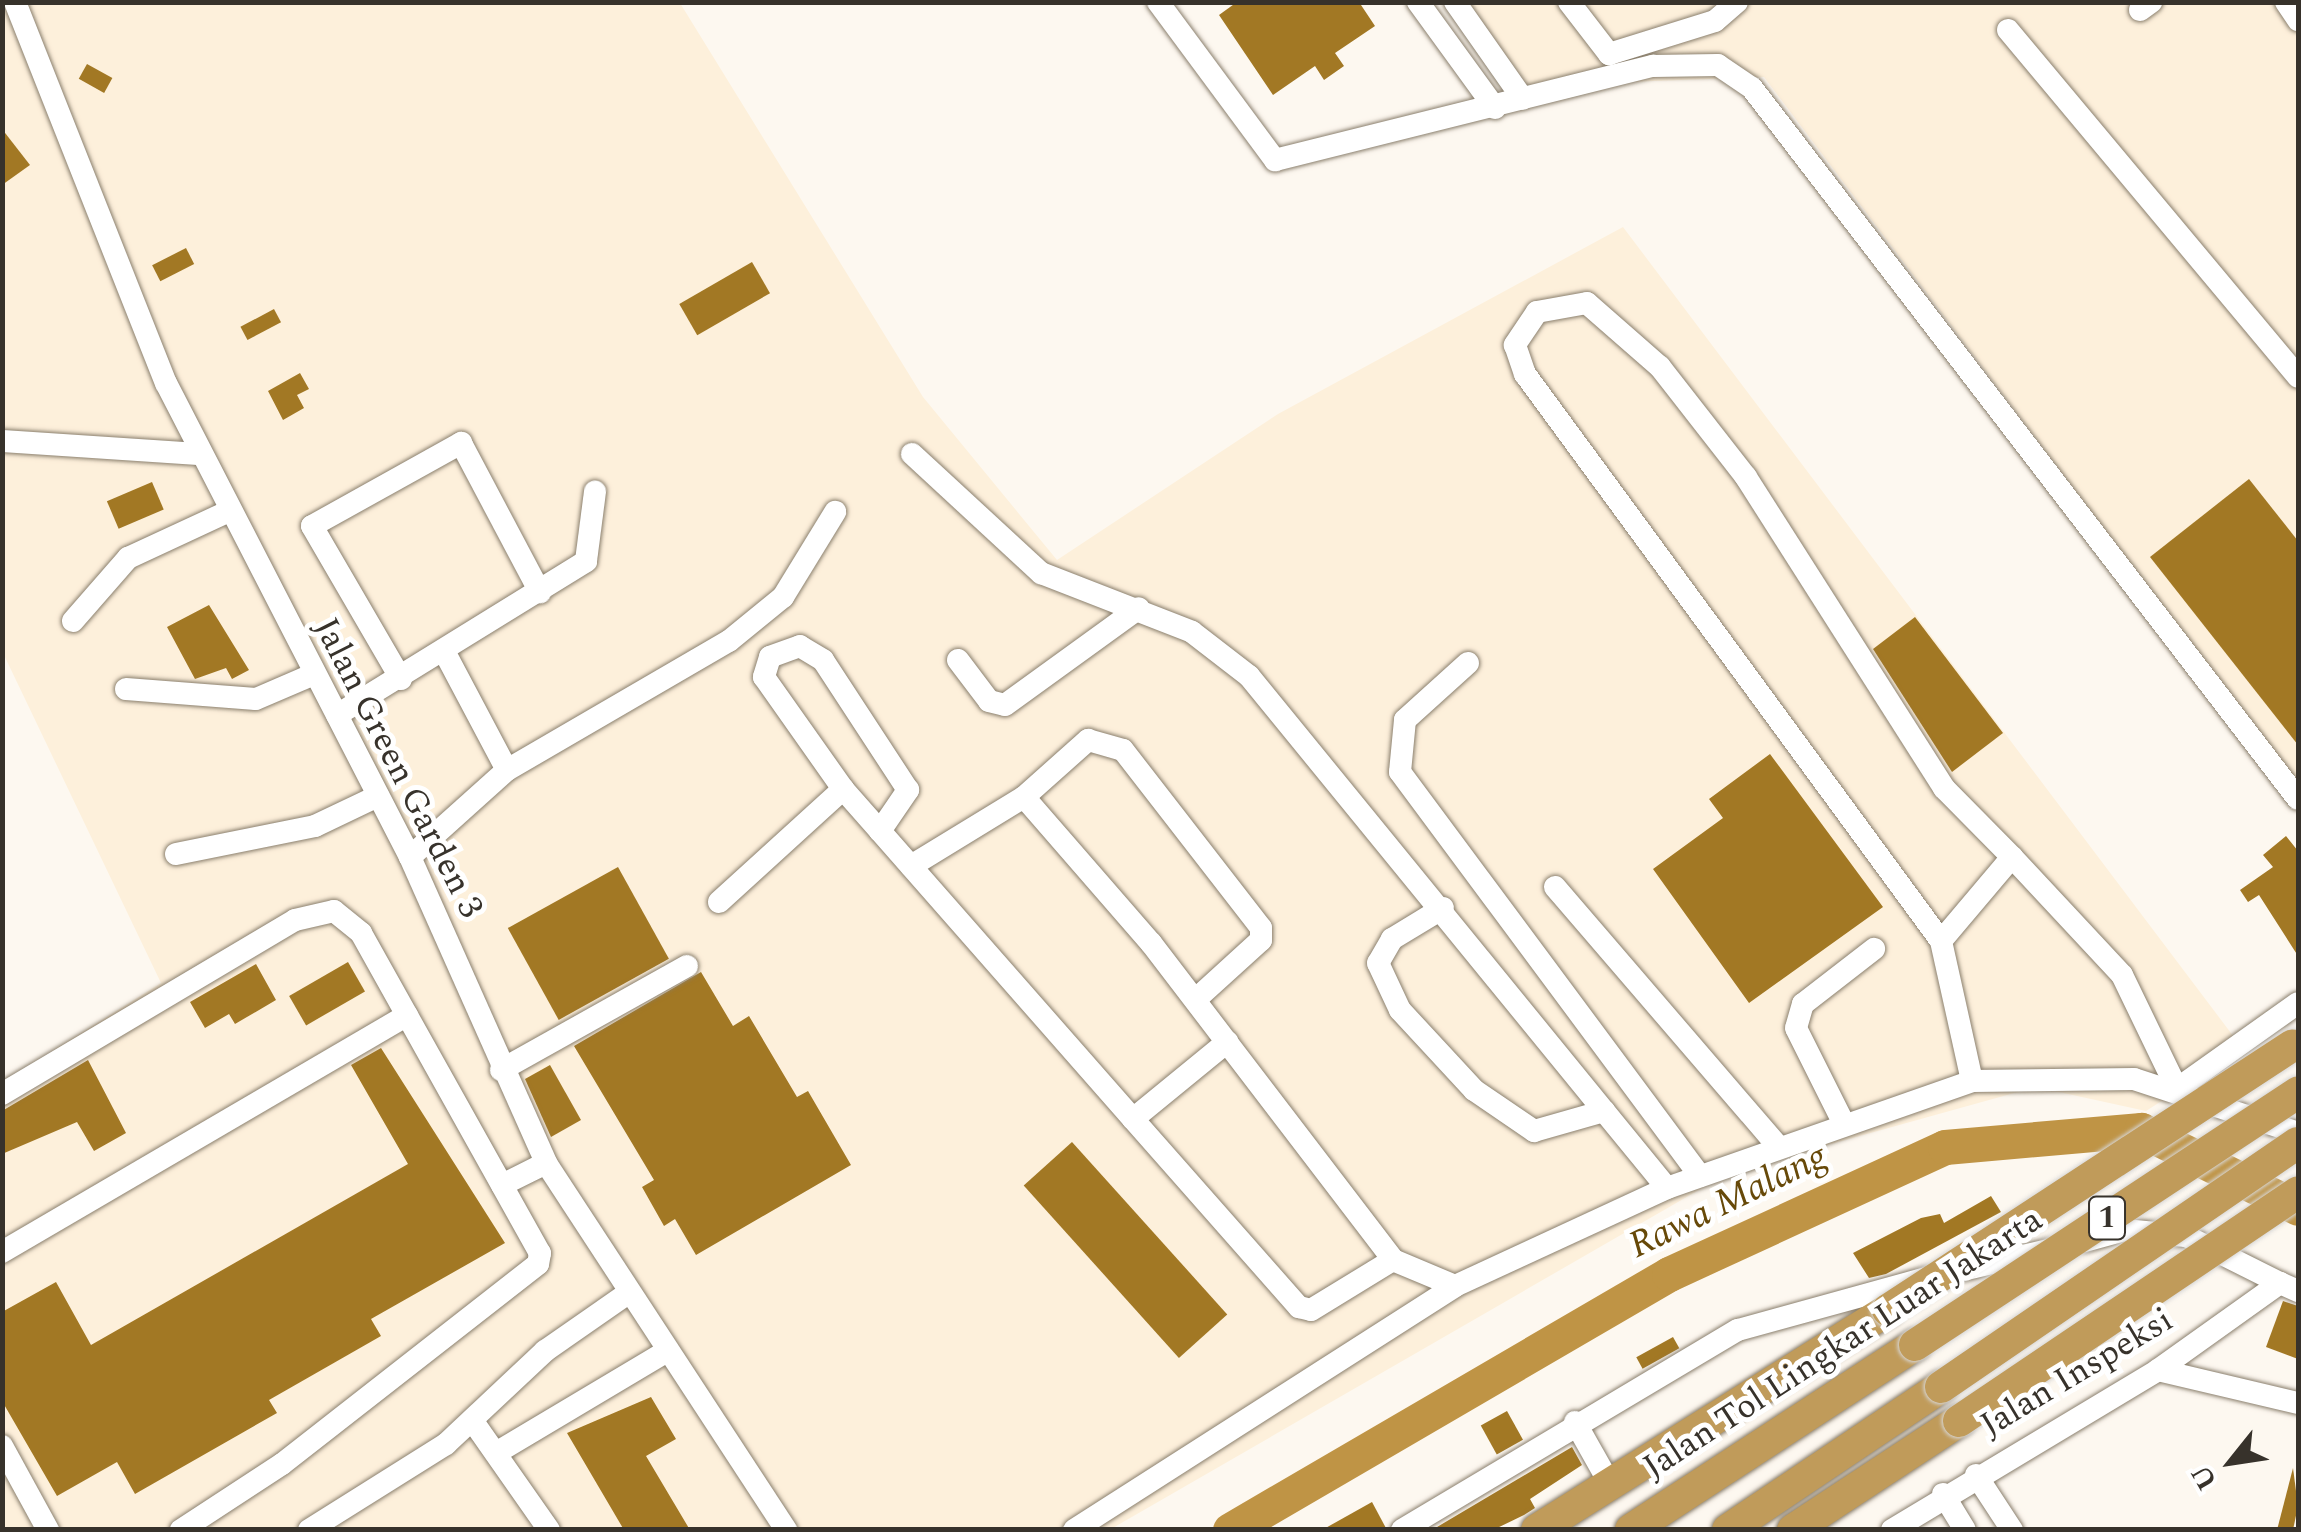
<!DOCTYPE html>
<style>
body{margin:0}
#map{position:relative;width:2301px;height:1532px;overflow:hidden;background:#fdf8f0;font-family:Spectral,serif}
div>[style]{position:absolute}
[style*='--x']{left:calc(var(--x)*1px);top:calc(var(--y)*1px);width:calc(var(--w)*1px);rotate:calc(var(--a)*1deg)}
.built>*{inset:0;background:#fdf0db}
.river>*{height:35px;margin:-17.5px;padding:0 17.5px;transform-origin:17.5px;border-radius:17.5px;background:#bf9445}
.building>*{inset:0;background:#a27824;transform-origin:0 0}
.roads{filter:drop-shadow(0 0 2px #8a7f6d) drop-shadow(0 0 2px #8a7f6d)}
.minor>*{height:22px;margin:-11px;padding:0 11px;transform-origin:11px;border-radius:11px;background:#fff}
.highway>*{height:32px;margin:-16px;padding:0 16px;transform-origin:16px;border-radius:16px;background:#c09b5a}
.bridges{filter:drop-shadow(0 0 2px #d7d6d5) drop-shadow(0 0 2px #d7d6d5)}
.highway-bridge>*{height:32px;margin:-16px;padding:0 16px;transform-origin:16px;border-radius:16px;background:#c09b5a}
span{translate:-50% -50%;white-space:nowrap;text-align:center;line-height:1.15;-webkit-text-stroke:10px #fff;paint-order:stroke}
.shield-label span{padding:2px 8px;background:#fff;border:2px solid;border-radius:8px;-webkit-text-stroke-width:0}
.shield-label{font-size:32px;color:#37322b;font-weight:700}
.street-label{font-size:35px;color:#37322b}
.water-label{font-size:38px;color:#674909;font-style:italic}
.frame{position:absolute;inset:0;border:5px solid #37322b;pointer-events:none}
.north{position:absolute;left:2181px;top:1412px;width:100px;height:100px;-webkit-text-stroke:8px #fff;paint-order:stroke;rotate:240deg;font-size:28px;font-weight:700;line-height:40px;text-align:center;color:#37322b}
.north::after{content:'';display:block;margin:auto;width:35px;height:45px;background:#37322b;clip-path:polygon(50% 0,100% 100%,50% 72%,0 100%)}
</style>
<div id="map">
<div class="built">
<i style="clip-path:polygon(3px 3px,680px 3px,923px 397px,1057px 560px,1278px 414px,1623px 227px,2243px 1049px,2146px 1111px,2036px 1087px,1730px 1172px,1111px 1529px,3px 1529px,3px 1082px,161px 983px,3px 653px)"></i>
<i style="clip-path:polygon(1462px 3px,2298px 3px,2298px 786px,1764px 77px,1516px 86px)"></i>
</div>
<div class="river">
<i style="--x:1230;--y:1530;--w:508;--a:-30.25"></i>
<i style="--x:1669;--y:1274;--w:304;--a:-24.7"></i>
<i style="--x:1945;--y:1147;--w:197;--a:-5"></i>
<i style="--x:2141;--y:1130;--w:175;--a:26.4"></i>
</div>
<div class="building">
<i style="clip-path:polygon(1237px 2px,1359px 2px,1375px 26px,1335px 53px,1344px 66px,1324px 80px,1315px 66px,1273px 95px,1219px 15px)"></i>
<i style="left:87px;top:64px;width:29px;height:17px;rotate:29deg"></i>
<i style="clip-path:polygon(2px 129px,30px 165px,2px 185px)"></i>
<i style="left:186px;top:248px;width:18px;height:38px;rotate:63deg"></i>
<i style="left:752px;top:262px;width:36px;height:84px;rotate:60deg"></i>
<i style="left:274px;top:309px;width:15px;height:38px;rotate:62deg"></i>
<i style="clip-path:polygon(300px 373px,309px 389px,297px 395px,304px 408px,283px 420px,268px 391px)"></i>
<i style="clip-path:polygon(2249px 479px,2298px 541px,2298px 745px,2150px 557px)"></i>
<i style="left:152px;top:482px;width:30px;height:49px;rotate:67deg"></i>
<i style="clip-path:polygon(209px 605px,249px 670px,232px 679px,226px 668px,195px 679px,167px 627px)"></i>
<i style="clip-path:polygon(1915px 617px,2003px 733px,1952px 772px,1873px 649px)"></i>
<i style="clip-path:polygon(1770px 754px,1883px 907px,1749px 1003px,1653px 869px,1723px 818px,1709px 799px)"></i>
<i style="clip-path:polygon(2286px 836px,2298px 851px,2298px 956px,2259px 895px,2248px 902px,2240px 890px,2273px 867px,2263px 855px)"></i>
<i style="left:618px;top:867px;width:105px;height:126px;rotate:61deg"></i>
<i style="left:348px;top:962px;width:34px;height:68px;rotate:60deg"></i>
<i style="clip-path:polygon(256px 964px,276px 1000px,235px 1024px,229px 1014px,205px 1028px,190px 1002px)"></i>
<i style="clip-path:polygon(701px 972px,733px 1026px,749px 1016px,797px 1097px,808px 1091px,851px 1165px,696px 1255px,675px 1219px,664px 1226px,642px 1187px,654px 1180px,574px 1046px)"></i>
<i style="clip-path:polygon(381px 1048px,505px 1243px,371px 1319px,381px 1336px,269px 1400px,277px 1413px,135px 1494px,117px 1462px,57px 1496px,2px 1401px,2px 1312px,56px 1282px,91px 1345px,408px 1164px,351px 1065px)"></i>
<i style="clip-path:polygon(88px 1060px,126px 1133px,94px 1151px,77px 1122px,2px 1154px,2px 1111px)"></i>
<i style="clip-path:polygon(550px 1065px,581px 1120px,551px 1137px,525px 1079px)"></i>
<i style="left:1072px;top:1142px;width:232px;height:65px;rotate:48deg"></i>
<i style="clip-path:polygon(1991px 1196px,2001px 1212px,1886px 1274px,1869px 1278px,1853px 1253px,1921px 1218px,1940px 1214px,1944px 1223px)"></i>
<i style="clip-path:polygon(2283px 1301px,2298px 1306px,2298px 1359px,2266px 1347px)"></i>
<i style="left:1673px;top:1337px;width:13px;height:42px;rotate:61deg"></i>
<i style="clip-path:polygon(651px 1397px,676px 1439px,646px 1456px,690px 1530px,624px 1530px,567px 1433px)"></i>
<i style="left:1507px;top:1411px;width:33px;height:30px;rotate:61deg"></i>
<i style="clip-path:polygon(1572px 1447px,1582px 1465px,1530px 1499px,1535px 1508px,1524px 1515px,1493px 1530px,1432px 1530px)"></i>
<i style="clip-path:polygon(2293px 1468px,2298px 1506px,2293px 1530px,2277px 1530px)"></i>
<i style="clip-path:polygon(1372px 1502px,1387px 1530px,1322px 1530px)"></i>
</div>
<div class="roads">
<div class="minor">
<i style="--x:15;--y:2;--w:410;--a:68.4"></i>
<i style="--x:166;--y:383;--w:533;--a:62.76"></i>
<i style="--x:410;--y:857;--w:335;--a:66"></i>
<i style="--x:546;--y:1163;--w:439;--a:56.8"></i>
<i style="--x:1158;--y:2;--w:197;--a:53.5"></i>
<i style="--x:1275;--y:160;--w:390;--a:-14"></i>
<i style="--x:1653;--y:66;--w:65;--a:-0.9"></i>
<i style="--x:1718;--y:65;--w:41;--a:34.1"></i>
<i style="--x:1752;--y:88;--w:896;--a:52.48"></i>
<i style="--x:1418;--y:2;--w:131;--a:54"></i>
<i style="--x:1455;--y:2;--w:118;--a:55"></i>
<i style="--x:1569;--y:2;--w:66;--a:52.4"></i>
<i style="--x:1609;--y:54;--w:111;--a:-17.3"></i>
<i style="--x:1715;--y:21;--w:29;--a:-41"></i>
<i style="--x:2286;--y:2;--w:22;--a:56"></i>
<i style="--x:2140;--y:10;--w:14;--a:-36"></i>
<i style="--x:2008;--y:30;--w:452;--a:50.1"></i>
<i style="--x:2;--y:441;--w:197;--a:3.8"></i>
<i style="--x:912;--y:454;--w:176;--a:42.7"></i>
<i style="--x:1041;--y:573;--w:162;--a:21.3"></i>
<i style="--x:1192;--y:632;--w:72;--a:37.7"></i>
<i style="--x:1249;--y:676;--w:561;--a:50.78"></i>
<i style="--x:73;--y:621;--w:84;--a:-48.9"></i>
<i style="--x:128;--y:558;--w:109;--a:-24.9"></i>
<i style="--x:445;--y:653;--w:132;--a:62.1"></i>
<i style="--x:958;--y:660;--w:51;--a:52.9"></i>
<i style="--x:989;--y:701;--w:16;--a:14"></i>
<i style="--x:1005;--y:705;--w:165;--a:-35.9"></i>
<i style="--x:1468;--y:663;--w:85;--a:137.9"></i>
<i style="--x:1405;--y:720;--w:52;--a:95.5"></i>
<i style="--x:1400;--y:772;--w:503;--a:53.4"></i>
<i style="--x:401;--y:679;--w:177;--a:-120.2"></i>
<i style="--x:312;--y:526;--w:171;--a:-29.1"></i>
<i style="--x:461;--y:443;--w:169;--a:62.1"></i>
<i style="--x:126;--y:689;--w:130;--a:4.4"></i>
<i style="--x:256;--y:699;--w:63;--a:-23.3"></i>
<i style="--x:337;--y:715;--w:293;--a:-31.7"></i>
<i style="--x:586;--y:561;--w:70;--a:-82.6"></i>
<i style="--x:1024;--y:797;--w:86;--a:-41.7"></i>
<i style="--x:1088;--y:740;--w:36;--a:16"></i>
<i style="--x:1123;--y:750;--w:225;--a:52.2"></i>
<i style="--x:1261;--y:928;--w:12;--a:90"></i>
<i style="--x:1261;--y:940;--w:89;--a:137.7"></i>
<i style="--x:880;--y:831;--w:50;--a:-55.7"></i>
<i style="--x:908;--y:790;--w:155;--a:-123.2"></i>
<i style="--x:823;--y:660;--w:27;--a:-149"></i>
<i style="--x:800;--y:646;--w:32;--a:160"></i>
<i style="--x:770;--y:657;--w:21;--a:107"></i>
<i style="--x:764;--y:677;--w:137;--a:54.8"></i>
<i style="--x:843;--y:789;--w:56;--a:48.6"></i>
<i style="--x:880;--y:831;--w:383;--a:48.7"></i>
<i style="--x:1133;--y:1119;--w:251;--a:48.6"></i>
<i style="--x:1299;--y:1307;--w:12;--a:14"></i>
<i style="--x:1311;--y:1310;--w:96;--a:-31.4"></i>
<i style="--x:1393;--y:1260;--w:67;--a:22.8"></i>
<i style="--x:176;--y:854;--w:142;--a:-11.4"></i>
<i style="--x:315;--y:826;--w:70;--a:-25.5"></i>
<i style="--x:410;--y:857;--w:130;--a:-41.9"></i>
<i style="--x:507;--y:770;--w:257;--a:-30.2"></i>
<i style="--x:729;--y:641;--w:70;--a:-39.2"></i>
<i style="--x:783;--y:597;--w:100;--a:-58.5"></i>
<i style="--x:2012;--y:857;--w:161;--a:47"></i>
<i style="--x:2122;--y:975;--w:127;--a:64.2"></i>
<i style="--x:911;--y:866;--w:132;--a:-31.4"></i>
<i style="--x:1024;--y:797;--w:194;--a:49"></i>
<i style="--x:1151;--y:943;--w:399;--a:52.6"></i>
<i style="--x:1555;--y:887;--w:342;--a:49.3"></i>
<i style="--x:719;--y:902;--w:168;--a:-42.3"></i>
<i style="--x:1443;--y:908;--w:60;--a:148.7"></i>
<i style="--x:1392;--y:939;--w:28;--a:120"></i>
<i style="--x:1378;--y:963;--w:52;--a:64.9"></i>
<i style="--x:1400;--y:1010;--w:109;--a:47.2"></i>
<i style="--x:1474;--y:1090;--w:73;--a:34.3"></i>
<i style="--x:1534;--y:1131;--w:73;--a:-15.9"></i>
<i style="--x:1604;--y:1111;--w:99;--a:50.7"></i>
<i style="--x:1941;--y:941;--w:110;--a:-49.8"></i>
<i style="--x:2012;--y:857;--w:97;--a:-134.6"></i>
<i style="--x:1944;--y:788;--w:369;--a:-122.5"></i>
<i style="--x:1746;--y:477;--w:140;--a:-128"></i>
<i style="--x:1660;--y:367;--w:97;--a:-138.8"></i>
<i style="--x:1587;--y:303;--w:51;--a:169.8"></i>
<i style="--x:1537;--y:312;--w:40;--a:124"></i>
<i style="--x:1515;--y:345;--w:31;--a:71"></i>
<i style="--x:1525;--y:374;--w:703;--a:53.73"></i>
<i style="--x:1941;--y:941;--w:143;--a:77.5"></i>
<i style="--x:501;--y:1070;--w:213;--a:-29.2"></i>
<i style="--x:2177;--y:1089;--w:148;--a:-35.4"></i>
<i style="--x:2;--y:1094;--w:341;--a:-30.7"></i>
<i style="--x:295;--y:920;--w:40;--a:-13"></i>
<i style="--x:334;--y:911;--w:35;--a:39"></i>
<i style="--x:361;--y:933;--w:367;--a:60.8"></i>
<i style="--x:540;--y:1253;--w:11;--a:100"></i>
<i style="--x:538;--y:1264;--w:325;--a:142"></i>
<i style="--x:282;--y:1464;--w:121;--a:146.8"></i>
<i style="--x:1133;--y:1119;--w:122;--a:-39.3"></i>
<i style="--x:1844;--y:1124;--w:107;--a:-116.6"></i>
<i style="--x:1796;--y:1028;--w:25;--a:-74"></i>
<i style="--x:1803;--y:1004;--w:90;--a:-37.8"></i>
<i style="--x:502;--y:1185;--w:49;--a:-26.6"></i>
<i style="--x:2084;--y:1241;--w:42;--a:-15"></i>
<i style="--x:2125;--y:1230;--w:61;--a:5.6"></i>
<i style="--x:2186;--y:1236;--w:105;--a:26.6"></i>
<i style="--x:2;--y:1252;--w:469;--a:-30.3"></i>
<i style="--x:1958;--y:1271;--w:92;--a:-13.1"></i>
<i style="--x:2158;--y:1370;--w:144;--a:13.3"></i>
<i style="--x:472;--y:1420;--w:134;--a:55"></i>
<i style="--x:1575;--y:1422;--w:73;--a:60.6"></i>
<i style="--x:2;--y:1446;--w:96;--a:61.3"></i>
<i style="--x:501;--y:1450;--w:190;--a:-30.8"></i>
<i style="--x:1976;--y:1475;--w:66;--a:56.8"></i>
<i style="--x:1943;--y:1494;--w:42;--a:58.6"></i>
<i style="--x:309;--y:1530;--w:162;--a:-32.1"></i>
<i style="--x:446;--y:1444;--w:136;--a:-43.2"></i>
<i style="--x:545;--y:1351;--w:101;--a:-34.9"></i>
<i style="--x:1074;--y:1530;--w:452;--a:-32.6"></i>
<i style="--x:1455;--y:1286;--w:234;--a:-24.8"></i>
<i style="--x:1667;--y:1188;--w:323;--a:-19.3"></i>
<i style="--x:1972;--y:1081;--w:162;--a:-0.7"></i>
<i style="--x:2134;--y:1079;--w:173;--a:18.2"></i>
<i style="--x:1402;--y:1530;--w:391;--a:-30.8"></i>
<i style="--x:1738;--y:1330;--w:196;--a:-15.4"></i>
<i style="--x:1892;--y:1530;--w:310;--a:-31"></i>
<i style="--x:2158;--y:1370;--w:150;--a:-35.5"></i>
<i style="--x:2280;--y:1283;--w:20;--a:24"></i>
</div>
<div class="highway">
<i style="--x:1537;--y:1530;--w:414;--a:-32.1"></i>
<i style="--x:1631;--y:1530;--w:339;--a:-33.1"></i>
<i style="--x:1728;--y:1530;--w:257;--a:-33.9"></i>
<i style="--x:1793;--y:1530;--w:199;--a:-33.3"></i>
</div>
</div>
<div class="bridges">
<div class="highway-bridge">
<i style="--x:1888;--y:1310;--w:483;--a:-33.2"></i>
<i style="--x:1915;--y:1345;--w:459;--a:-33.4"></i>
<i style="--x:1941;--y:1387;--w:432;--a:-34.4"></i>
<i style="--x:1959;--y:1421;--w:409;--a:-34"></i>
</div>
</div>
<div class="shield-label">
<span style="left:2107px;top:1218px">1</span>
</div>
<div class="street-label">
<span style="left:398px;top:768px;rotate:63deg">Jalan Green Garden 3</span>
<span style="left:1843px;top:1344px;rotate:-33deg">Jalan Tol Lingkar Luar Jakarta</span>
<span style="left:2077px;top:1373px;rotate:-31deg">Jalan Inspeksi</span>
</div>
<div class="water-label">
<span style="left:1728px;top:1202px;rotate:-26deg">Rawa Malang</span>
</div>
<div class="frame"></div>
<div class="north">U</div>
</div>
